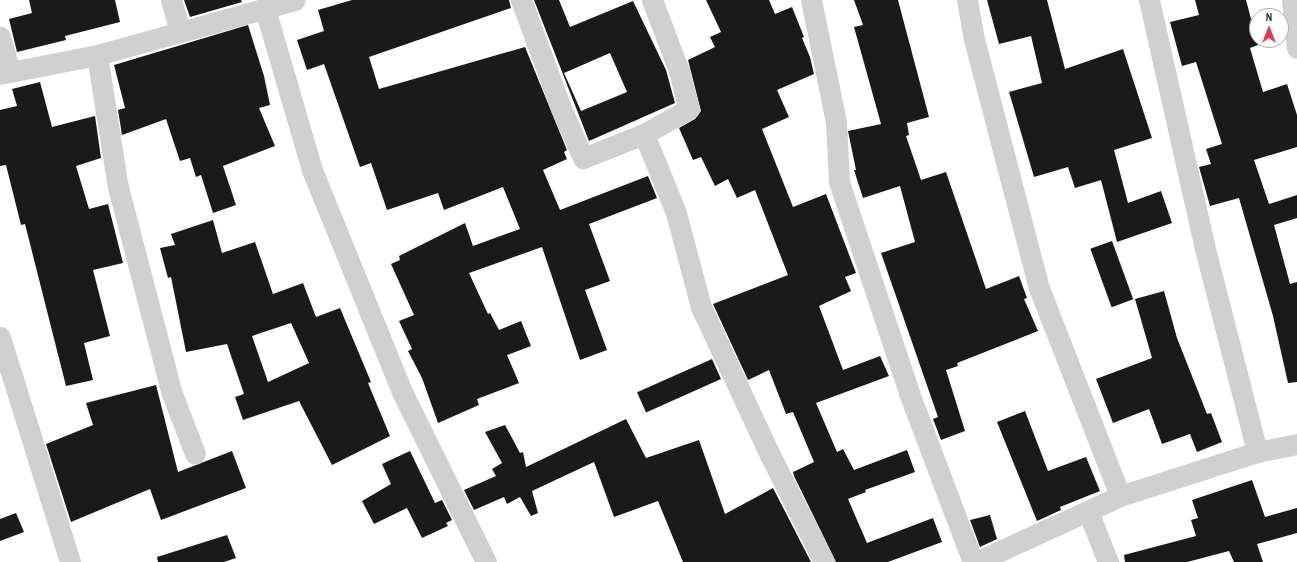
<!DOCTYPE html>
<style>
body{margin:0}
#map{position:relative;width:1297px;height:562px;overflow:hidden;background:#fff;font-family:"Archivo Narrow",sans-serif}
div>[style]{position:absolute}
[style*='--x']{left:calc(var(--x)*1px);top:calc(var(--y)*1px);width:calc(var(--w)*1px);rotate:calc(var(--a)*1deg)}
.building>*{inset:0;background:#1a1a1a;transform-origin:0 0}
.minor>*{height:21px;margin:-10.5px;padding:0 10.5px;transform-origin:10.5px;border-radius:10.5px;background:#d0d0d0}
span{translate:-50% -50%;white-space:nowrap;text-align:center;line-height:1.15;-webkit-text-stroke:4px #fff;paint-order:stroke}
.north{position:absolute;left:1249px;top:8px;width:40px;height:40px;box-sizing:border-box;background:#fff;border:1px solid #adadad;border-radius:50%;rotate:0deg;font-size:11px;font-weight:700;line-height:16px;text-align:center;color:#333}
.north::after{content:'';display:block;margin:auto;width:14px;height:18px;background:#e63946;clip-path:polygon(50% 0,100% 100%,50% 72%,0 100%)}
</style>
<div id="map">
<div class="building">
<i style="clip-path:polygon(29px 0,115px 0,120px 22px,65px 36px,66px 40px,17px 52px,9px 19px,32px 13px)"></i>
<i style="clip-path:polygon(184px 0,241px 0,242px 2px,190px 17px)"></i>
<i style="clip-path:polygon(352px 0,509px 0,511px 8px,369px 57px,379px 89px,525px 47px,567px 150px,564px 152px,567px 159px,543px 170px,560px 210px,648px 176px,657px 198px,589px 224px,610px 281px,585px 290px,607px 350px,580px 360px,542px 247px,469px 273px,488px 314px,490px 313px,499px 330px,521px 321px,531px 346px,507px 355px,519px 383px,477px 399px,479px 405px,438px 423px,422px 378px,408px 351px,412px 349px,399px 321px,414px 315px,391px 264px,400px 260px,399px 256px,465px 223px,473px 246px,520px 229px,503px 187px,444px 210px,438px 193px,387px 210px,371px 163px,360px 167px,324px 64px,307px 70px,297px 40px,324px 31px,318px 10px)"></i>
<i style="clip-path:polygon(evenodd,534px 0,559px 0,570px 27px,633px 1px,666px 70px,675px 103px,589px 141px,534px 0,610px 53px,627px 92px,581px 111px,564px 73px,610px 53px)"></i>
<i style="clip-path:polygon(706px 0,769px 0,775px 14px,792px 7px,804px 37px,802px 38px,810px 57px,814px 74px,777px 90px,789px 117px,762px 129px,793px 207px,826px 194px,856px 273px,845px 277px,851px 291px,819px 306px,843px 370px,880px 356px,889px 376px,816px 403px,837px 452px,843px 449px,854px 470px,907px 450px,915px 472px,865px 490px,866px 492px,848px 499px,867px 543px,933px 518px,942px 542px,888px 562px,836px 562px,794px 476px,793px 472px,814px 462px,793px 412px,786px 414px,769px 370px,748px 380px,713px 304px,788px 275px,755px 190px,737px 198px,728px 179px,715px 186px,701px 157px,693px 160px,679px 128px,695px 119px,701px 111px,688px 60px,715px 47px,710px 37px,721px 32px)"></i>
<i style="clip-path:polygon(854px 0,898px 0,929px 117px,907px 123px,909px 135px,906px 136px,921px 180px,946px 172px,986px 289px,1019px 276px,1027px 298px,1024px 299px,1038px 331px,957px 363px,958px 366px,946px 370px,965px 431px,941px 440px,933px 419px,938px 417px,881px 253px,915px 242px,900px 186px,863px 198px,854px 170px,856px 170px,848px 131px,881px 124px,854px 27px,863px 25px)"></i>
<i style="clip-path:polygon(987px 0,1047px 0,1065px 69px,1123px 49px,1152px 138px,1114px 150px,1128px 203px,1161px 191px,1172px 223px,1117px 242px,1101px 180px,1075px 188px,1068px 167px,1034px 177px,1009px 92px,1042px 83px,1031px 36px,999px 44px)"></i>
<i style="clip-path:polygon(1195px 0,1246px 0,1258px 45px,1250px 48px,1263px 92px,1287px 84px,1297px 115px,1297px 147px,1254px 160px,1269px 204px,1297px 195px,1297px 218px,1274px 225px,1290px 284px,1297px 282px,1297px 382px,1288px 383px,1273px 316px,1239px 198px,1210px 206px,1199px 167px,1211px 164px,1206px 149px,1222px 144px,1196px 62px,1182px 66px,1170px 22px,1199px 15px)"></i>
<i style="clip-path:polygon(248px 25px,264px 76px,270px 105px,259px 108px,275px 146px,223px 166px,236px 205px,213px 213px,201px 175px,196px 177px,190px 158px,180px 161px,166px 119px,122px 135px,118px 110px,125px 108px,114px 65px)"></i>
<i style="clip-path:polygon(40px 82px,52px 127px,95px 116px,101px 158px,76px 166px,89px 209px,108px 204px,123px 263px,93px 270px,110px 336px,84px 343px,93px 380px,66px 386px,25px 224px,21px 225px,6px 165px,0 166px,0 110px,17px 106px,12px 89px)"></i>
<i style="clip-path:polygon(evenodd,213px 220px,222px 253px,255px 242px,273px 294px,303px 283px,316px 317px,340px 308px,371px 382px,368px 383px,390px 436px,332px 465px,299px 401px,243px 420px,235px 397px,244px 394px,227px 344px,186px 352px,171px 277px,168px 278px,160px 248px,175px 245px,171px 234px,213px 220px,291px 323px,309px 363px,268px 382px,252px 336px,291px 323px)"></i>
<i style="left:1112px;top:241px;width:62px;height:23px;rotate:70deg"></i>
<i style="clip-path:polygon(1164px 291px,1177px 338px,1207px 414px,1211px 413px,1222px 442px,1197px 452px,1190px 434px,1162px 444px,1149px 409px,1113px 423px,1096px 379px,1152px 358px,1135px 299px)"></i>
<i style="left:712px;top:359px;width:22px;height:82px;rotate:66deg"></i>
<i style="clip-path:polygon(156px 385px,178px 472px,232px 451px,246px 488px,161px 520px,150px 489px,71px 522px,46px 444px,93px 425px,86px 403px)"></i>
<i style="clip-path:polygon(1025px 411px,1048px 471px,1086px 457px,1100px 491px,1060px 507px,1061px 510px,1037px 521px,997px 422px)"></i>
<i style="clip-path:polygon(626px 419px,646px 458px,699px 440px,725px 514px,773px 488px,811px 562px,683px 562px,658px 501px,614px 517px,594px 462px,532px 491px,538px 513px,531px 516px,520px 497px,507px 504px,504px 497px,474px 510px,464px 490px,496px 476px,492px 469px,502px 463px,485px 432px,505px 425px,520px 453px,523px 452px,526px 467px)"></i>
<i style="clip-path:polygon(410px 451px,435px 503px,442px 500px,452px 520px,446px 523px,448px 526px,422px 538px,407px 508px,374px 524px,362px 501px,391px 484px,382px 464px)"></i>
<i style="clip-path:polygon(1252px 480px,1265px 517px,1297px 508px,1297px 533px,1257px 544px,1263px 562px,1234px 562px,1229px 551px,1187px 562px,1125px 562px,1124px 555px,1196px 536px,1191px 520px,1198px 518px,1192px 500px)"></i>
<i style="clip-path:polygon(16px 513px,24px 532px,0 541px,0 519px)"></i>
<i style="clip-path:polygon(990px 515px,997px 539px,980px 547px,970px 520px)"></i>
<i style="clip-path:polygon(227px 535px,236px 558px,224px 562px,158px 562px,157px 557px)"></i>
</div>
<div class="minor">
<i style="--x:171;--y:0;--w:33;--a:74"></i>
<i style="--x:521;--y:0;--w:115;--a:69.7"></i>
<i style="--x:561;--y:108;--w:55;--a:66.3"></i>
<i style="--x:583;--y:158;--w:66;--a:-21.5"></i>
<i style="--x:644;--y:134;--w:51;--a:-29.1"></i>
<i style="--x:689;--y:109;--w:39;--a:-105"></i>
<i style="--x:679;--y:71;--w:76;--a:-110.8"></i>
<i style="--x:811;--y:0;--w:125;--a:78.4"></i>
<i style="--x:836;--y:122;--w:60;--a:87.1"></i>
<i style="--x:839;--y:182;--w:222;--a:71.6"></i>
<i style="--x:909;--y:393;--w:181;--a:69.3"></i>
<i style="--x:967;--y:0;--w:40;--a:80"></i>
<i style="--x:974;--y:39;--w:257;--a:75.4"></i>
<i style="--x:1039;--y:288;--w:223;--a:68.7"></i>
<i style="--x:1149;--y:0;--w:251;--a:77.3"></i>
<i style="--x:1204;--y:245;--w:214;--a:75.6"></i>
<i style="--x:1292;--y:0;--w:48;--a:84.1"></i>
<i style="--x:265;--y:9;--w:168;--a:73.7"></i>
<i style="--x:312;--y:170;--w:242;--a:67.9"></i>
<i style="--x:403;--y:394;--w:187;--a:63.7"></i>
<i style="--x:0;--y:37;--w:36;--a:74"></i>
<i style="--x:97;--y:55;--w:134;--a:81"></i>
<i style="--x:118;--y:187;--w:211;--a:75.4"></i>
<i style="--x:171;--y:391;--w:67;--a:69.1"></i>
<i style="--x:0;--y:74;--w:99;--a:-11.1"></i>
<i style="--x:97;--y:55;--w:205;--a:-15.5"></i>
<i style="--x:644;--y:134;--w:85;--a:67.9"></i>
<i style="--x:676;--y:213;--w:97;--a:75.1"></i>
<i style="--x:701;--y:307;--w:163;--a:65"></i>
<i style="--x:770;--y:455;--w:120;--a:63.2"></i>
<i style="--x:0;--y:337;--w:236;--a:72.7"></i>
<i style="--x:1088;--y:511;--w:55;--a:68.6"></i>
<i style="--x:976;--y:562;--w:158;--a:-24.6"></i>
<i style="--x:1120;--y:496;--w:144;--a:-17.8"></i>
<i style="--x:1257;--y:452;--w:41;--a:-11.3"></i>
</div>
<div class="north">N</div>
</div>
